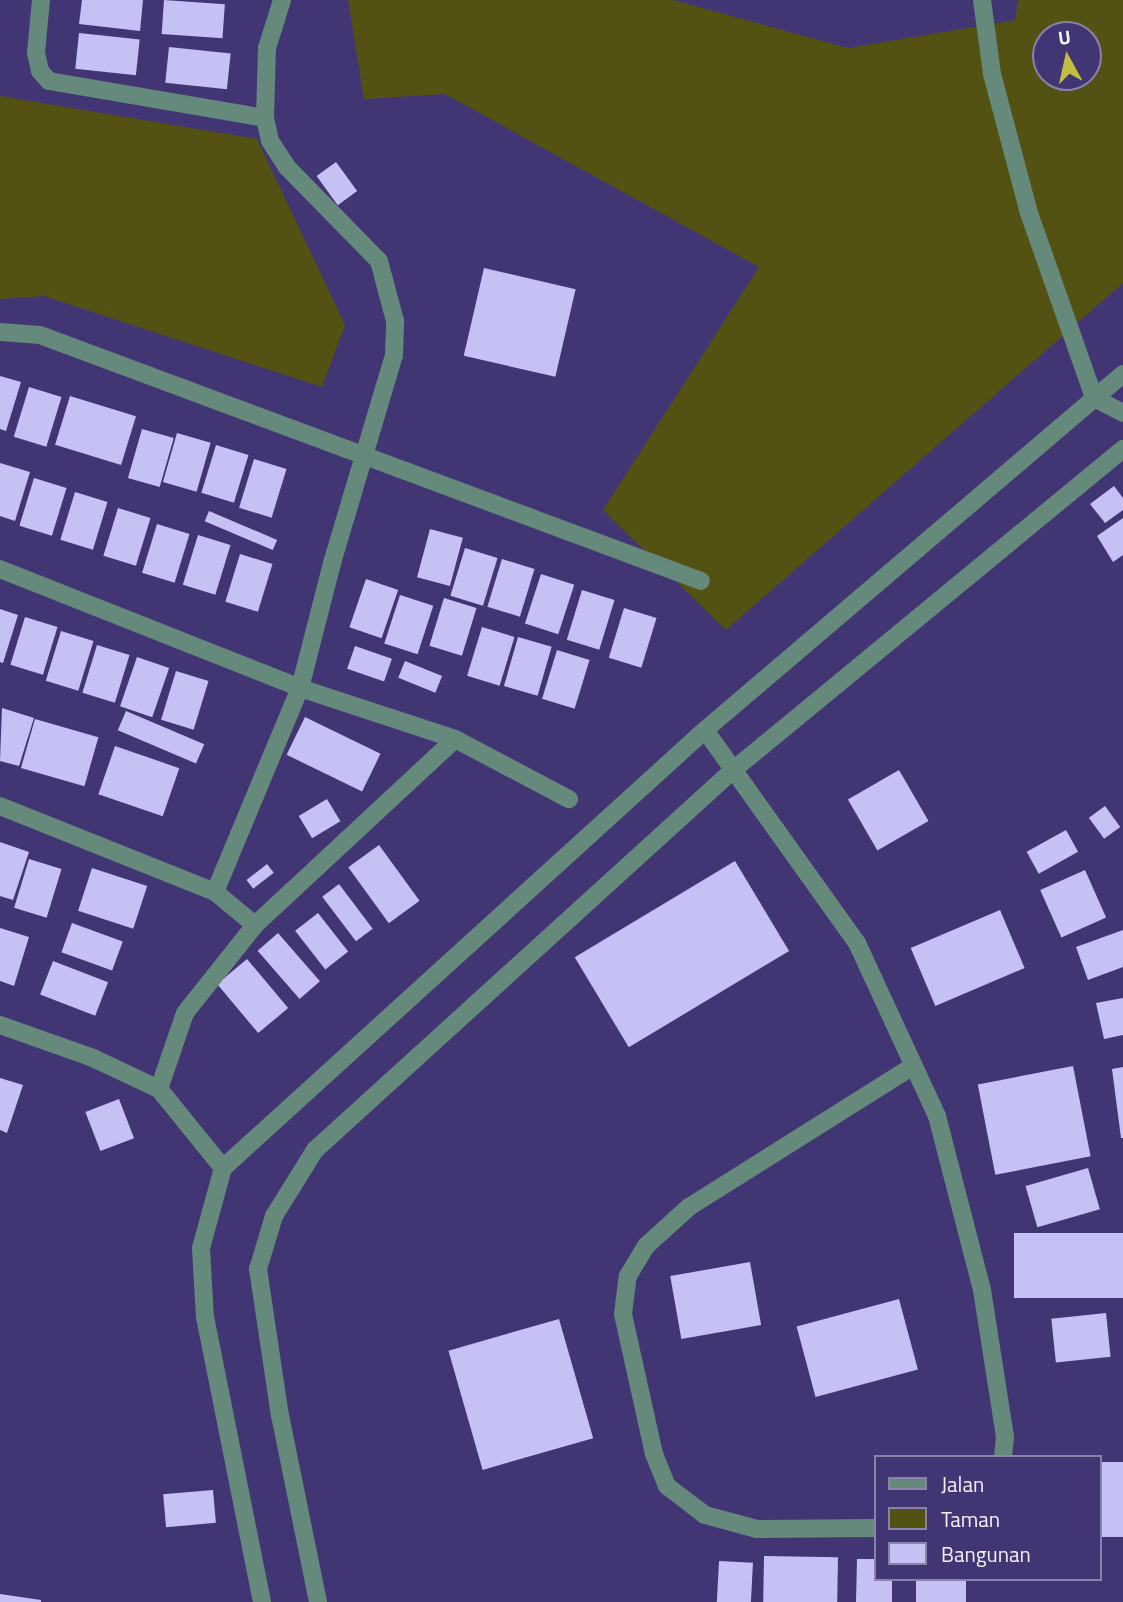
<!DOCTYPE html>
<style>
body{margin:0}
#map{position:relative;width:1123px;height:1602px;overflow:hidden;background:#413574;font-family:"Titillium Web",sans-serif}
div>[style]{position:absolute}
[style*='--x']{left:calc(var(--x)*1px);top:calc(var(--y)*1px);width:calc(var(--w)*1px);rotate:calc(var(--a)*1deg)}
.green>*{inset:0;background:#535213}
.building>*{inset:0;background:#c5c1f5;transform-origin:0 0}
.minor>*{height:18px;margin:-9px;padding:0 9px;transform-origin:9px;border-radius:9px;background:#65897b}
span{translate:-50% -50%;white-space:nowrap;text-align:center;line-height:1.15;-webkit-text-stroke:7px #413574;paint-order:stroke}
.legend{position:absolute;left:874px;top:1455px;width:228px;height:126px;box-sizing:border-box;background:#413574;border:2px solid #8881aa;margin:0;padding:9px 12px;list-style:none;font-size:21px;color:#f2f2fa}
.legend li{display:flex;align-items:center;gap:14px;height:35px}
.legend b{width:35px;border:2px solid #8881aa}
.north{position:absolute;left:1032px;top:21px;width:70px;height:70px;box-sizing:border-box;background:#413574;border:2px solid #8881aa;border-radius:50%;rotate:352deg;font-size:19px;font-weight:700;line-height:28px;text-align:center;color:#f2f2fa}
.north::after{content:'';display:block;margin:auto;width:24px;height:32px;background:#bfbe41;clip-path:polygon(50% 0,100% 100%,50% 72%,0 100%)}
</style>
<div id="map">
<div class="green">
<i style="clip-path:polygon(evenodd,348px 0,673px 0,848px 48px,1015px 20px,1018px 0,1123px 0,1123px 283px,726px 630px,603px 510px,759px 267px,445px 94px,364px 99px,348px 0,1046px 35px,1088px 35px,1088px 77px,1046px 77px,1046px 35px)"></i>
<i style="clip-path:polygon(0 96px,257px 139px,345px 325px,322px 387px,44px 296px,0 299px)"></i>
</div>
<div class="building">
<i style="clip-path:polygon(82px 0,143px 0,140px 31px,79px 24px)"></i>
<i style="left:164px;top:0;width:61px;height:34px;rotate:4deg"></i>
<i style="left:79px;top:33px;width:61px;height:36px;rotate:6deg"></i>
<i style="left:169px;top:47px;width:62px;height:36px;rotate:6deg"></i>
<i style="left:336px;top:162px;width:36px;height:24px;rotate:54deg"></i>
<i style="left:484px;top:268px;width:94px;height:90px;rotate:13deg"></i>
<i style="clip-path:polygon(0 376px,21px 382px,6px 431px,0 429px)"></i>
<i style="left:29px;top:387px;width:34px;height:52px;rotate:17deg"></i>
<i style="left:70px;top:396px;width:69px;height:51px;rotate:17deg"></i>
<i style="left:142px;top:429px;width:33px;height:51px;rotate:16deg"></i>
<i style="left:177px;top:433px;width:35px;height:51px;rotate:16deg"></i>
<i style="left:216px;top:445px;width:34px;height:50px;rotate:17deg"></i>
<i style="left:254px;top:459px;width:34px;height:51px;rotate:17deg"></i>
<i style="clip-path:polygon(0 463px,30px 472px,15px 521px,0 516px)"></i>
<i style="left:34px;top:478px;width:34px;height:50px;rotate:17deg"></i>
<i style="clip-path:polygon(1114px 486px,1123px 498px,1123px 510px,1105px 523px,1090px 504px)"></i>
<i style="left:75px;top:492px;width:34px;height:50px;rotate:17deg"></i>
<i style="left:118px;top:508px;width:34px;height:50px;rotate:17deg"></i>
<i style="left:209px;top:511px;width:74px;height:11px;rotate:23deg"></i>
<i style="clip-path:polygon(1123px 518px,1123px 555px,1113px 562px,1097px 536px)"></i>
<i style="left:157px;top:524px;width:34px;height:51px;rotate:17deg"></i>
<i style="left:430px;top:529px;width:34px;height:50px;rotate:15deg"></i>
<i style="left:198px;top:535px;width:34px;height:52px;rotate:17deg"></i>
<i style="left:465px;top:548px;width:34px;height:50px;rotate:17deg"></i>
<i style="left:240px;top:554px;width:34px;height:50px;rotate:17deg"></i>
<i style="left:502px;top:559px;width:34px;height:50px;rotate:17deg"></i>
<i style="left:541px;top:574px;width:35px;height:52px;rotate:18deg"></i>
<i style="left:366px;top:579px;width:34px;height:51px;rotate:19deg"></i>
<i style="left:582px;top:590px;width:34px;height:52px;rotate:17deg"></i>
<i style="left:400px;top:595px;width:35px;height:51px;rotate:18deg"></i>
<i style="left:444px;top:598px;width:34px;height:50px;rotate:17deg"></i>
<i style="left:624px;top:608px;width:34px;height:52px;rotate:17deg"></i>
<i style="clip-path:polygon(0 609px,18px 615px,3px 663px,0 662px)"></i>
<i style="left:25px;top:617px;width:34px;height:50px;rotate:17deg"></i>
<i style="left:482px;top:627px;width:34px;height:51px;rotate:17deg"></i>
<i style="left:61px;top:631px;width:34px;height:52px;rotate:17deg"></i>
<i style="left:518px;top:637px;width:35px;height:51px;rotate:16deg"></i>
<i style="left:97px;top:645px;width:34px;height:50px;rotate:17deg"></i>
<i style="left:355px;top:646px;width:39px;height:24px;rotate:19deg"></i>
<i style="left:557px;top:650px;width:34px;height:51px;rotate:17deg"></i>
<i style="left:137px;top:657px;width:34px;height:52px;rotate:19deg"></i>
<i style="left:405px;top:661px;width:40px;height:18px;rotate:22deg"></i>
<i style="left:176px;top:671px;width:34px;height:51px;rotate:17deg"></i>
<i style="clip-path:polygon(2px 708px,34px 718px,19px 766px,0 761px)"></i>
<i style="left:126px;top:711px;width:85px;height:21px;rotate:23deg"></i>
<i style="left:305px;top:717px;width:84px;height:42px;rotate:26deg"></i>
<i style="left:35px;top:719px;width:66px;height:51px;rotate:16deg"></i>
<i style="left:115px;top:746px;width:68px;height:51px;rotate:19deg"></i>
<i style="left:899px;top:770px;width:59px;height:59px;rotate:60deg"></i>
<i style="left:327px;top:799px;width:26px;height:33px;rotate:59deg"></i>
<i style="left:1105px;top:806px;width:26px;height:20px;rotate:54deg"></i>
<i style="left:1066px;top:830px;width:25px;height:45px;rotate:61deg"></i>
<i style="clip-path:polygon(0 842px,29px 852px,13px 900px,0 896px)"></i>
<i style="left:379px;top:845px;width:69px;height:38px;rotate:54deg"></i>
<i style="left:29px;top:859px;width:34px;height:51px;rotate:17deg"></i>
<i style="left:735px;top:861px;width:105px;height:187px;rotate:59deg"></i>
<i style="left:267px;top:864px;width:11px;height:26px;rotate:52deg"></i>
<i style="left:92px;top:868px;width:58px;height:45px;rotate:18deg"></i>
<i style="left:1085px;top:870px;width:52px;height:49px;rotate:66deg"></i>
<i style="left:339px;top:884px;width:56px;height:21px;rotate:53deg"></i>
<i style="left:1000px;top:910px;width:63px;height:97px;rotate:67deg"></i>
<i style="left:318px;top:913px;width:49px;height:29px;rotate:52deg"></i>
<i style="left:72px;top:923px;width:54px;height:31px;rotate:20deg"></i>
<i style="clip-path:polygon(0 928px,29px 937px,14px 986px,0 981px)"></i>
<i style="clip-path:polygon(1123px 930px,1123px 967px,1088px 980px,1076px 947px)"></i>
<i style="left:278px;top:933px;width:64px;height:27px;rotate:49deg"></i>
<i style="left:247px;top:959px;width:64px;height:39px;rotate:50deg"></i>
<i style="left:53px;top:961px;width:59px;height:36px;rotate:21deg"></i>
<i style="clip-path:polygon(1123px 998px,1123px 1035px,1104px 1039px,1096px 1003px)"></i>
<i style="left:1073px;top:1066px;width:92px;height:97px;rotate:79deg"></i>
<i style="clip-path:polygon(1123px 1067px,1123px 1138px,1121px 1138px,1112px 1069px)"></i>
<i style="clip-path:polygon(0 1078px,23px 1085px,7px 1133px,0 1130px)"></i>
<i style="left:119px;top:1099px;width:42px;height:36px;rotate:69deg"></i>
<i style="left:1088px;top:1168px;width:43px;height:65px;rotate:74deg"></i>
<i style="left:1123px;top:1233px;width:65px;height:109px;rotate:90deg"></i>
<i style="left:750px;top:1262px;width:64px;height:81px;rotate:80deg"></i>
<i style="left:899px;top:1299px;width:73px;height:106px;rotate:75deg"></i>
<i style="left:1106px;top:1313px;width:44px;height:55px;rotate:84deg"></i>
<i style="left:559px;top:1319px;width:124px;height:115px;rotate:74deg"></i>
<i style="left:1123px;top:1462px;width:75px;height:23px;rotate:90deg"></i>
<i style="left:213px;top:1490px;width:33px;height:50px;rotate:85deg"></i>
<i style="left:764px;top:1556px;width:74px;height:46px;rotate:1deg"></i>
<i style="clip-path:polygon(857px 1559px,876px 1559px,876px 1579px,892px 1579px,892px 1602px,856px 1602px)"></i>
<i style="left:719px;top:1561px;width:34px;height:41px;rotate:3deg"></i>
<i style="left:916px;top:1579px;width:50px;height:23px"></i>
<i style="clip-path:polygon(0 1594px,41px 1600px,41px 1602px,0 1602px)"></i>
</div>
<div class="minor">
<i style="--x:41;--y:0;--w:53;--a:95.4"></i>
<i style="--x:36;--y:53;--w:18;--a:77"></i>
<i style="--x:40;--y:71;--w:13;--a:48"></i>
<i style="--x:49;--y:81;--w:219;--a:9.7"></i>
<i style="--x:982;--y:0;--w:75;--a:82.3"></i>
<i style="--x:992;--y:74;--w:144;--a:75.1"></i>
<i style="--x:1029;--y:213;--w:196;--a:70.6"></i>
<i style="--x:1094;--y:398;--w:33;--a:27"></i>
<i style="--x:0;--y:332;--w:40;--a:4.3"></i>
<i style="--x:40;--y:335;--w:705;--a:20.41"></i>
<i style="--x:0;--y:569;--w:323;--a:21.6"></i>
<i style="--x:300;--y:688;--w:163;--a:18.2"></i>
<i style="--x:455;--y:739;--w:129;--a:27.8"></i>
<i style="--x:705;--y:730;--w:262;--a:54.5"></i>
<i style="--x:857;--y:943;--w:191;--a:65.2"></i>
<i style="--x:937;--y:1116;--w:180;--a:75.5"></i>
<i style="--x:982;--y:1290;--w:149;--a:81.1"></i>
<i style="--x:1005;--y:1437;--w:20;--a:96"></i>
<i style="--x:0;--y:806;--w:232;--a:21.8"></i>
<i style="--x:255;--y:925;--w:273;--a:-42.9"></i>
<i style="--x:0;--y:1025;--w:99;--a:19.5"></i>
<i style="--x:93;--y:1058;--w:73;--a:25.2"></i>
<i style="--x:223;--y:1168;--w:102;--a:-129"></i>
<i style="--x:159;--y:1089;--w:80;--a:-71.1"></i>
<i style="--x:185;--y:1013;--w:112;--a:-51.5"></i>
<i style="--x:255;--y:925;--w:52;--a:-140.5"></i>
<i style="--x:215;--y:892;--w:221;--a:-67.4"></i>
<i style="--x:300;--y:688;--w:129;--a:-75.6"></i>
<i style="--x:332;--y:563;--w:217;--a:-73.4"></i>
<i style="--x:394;--y:355;--w:34;--a:-88"></i>
<i style="--x:395;--y:321;--w:62;--a:-104.9"></i>
<i style="--x:379;--y:261;--w:132;--a:-134.4"></i>
<i style="--x:287;--y:167;--w:31;--a:-123"></i>
<i style="--x:270;--y:141;--w:24;--a:-102"></i>
<i style="--x:265;--y:118;--w:70;--a:-88.4"></i>
<i style="--x:267;--y:48;--w:50;--a:-72.6"></i>
<i style="--x:876;--y:1528;--w:119;--a:179.5"></i>
<i style="--x:757;--y:1529;--w:54;--a:-164.9"></i>
<i style="--x:705;--y:1515;--w:48;--a:-142.7"></i>
<i style="--x:667;--y:1486;--w:35;--a:-112"></i>
<i style="--x:654;--y:1454;--w:143;--a:-102.5"></i>
<i style="--x:623;--y:1314;--w:38;--a:-83"></i>
<i style="--x:628;--y:1276;--w:35;--a:-59"></i>
<i style="--x:646;--y:1246;--w:58;--a:-42.2"></i>
<i style="--x:689;--y:1207;--w:265;--a:-32.2"></i>
<i style="--x:262;--y:1602;--w:290;--a:-101.3"></i>
<i style="--x:205;--y:1318;--w:70;--a:-93.3"></i>
<i style="--x:201;--y:1248;--w:83;--a:-74.6"></i>
<i style="--x:223;--y:1168;--w:651;--a:-42.26"></i>
<i style="--x:705;--y:730;--w:549;--a:-40.42"></i>
<i style="--x:318;--y:1602;--w:190;--a:-101.5"></i>
<i style="--x:280;--y:1416;--w:149;--a:-98.5"></i>
<i style="--x:258;--y:1269;--w:55;--a:-73.2"></i>
<i style="--x:274;--y:1216;--w:78;--a:-58.2"></i>
<i style="--x:315;--y:1150;--w:563;--a:-42.27"></i>
<i style="--x:732;--y:771;--w:507;--a:-39.47"></i>
</div>
<ul class="legend">
<li><b style="height:9px;background:#65897b"></b>Jalan</li>
<li><b style="height:19px;background:#535213"></b>Taman</li>
<li><b style="height:19px;background:#c5c1f5"></b>Bangunan</li>
</ul>
<div class="north">U</div>
</div>
